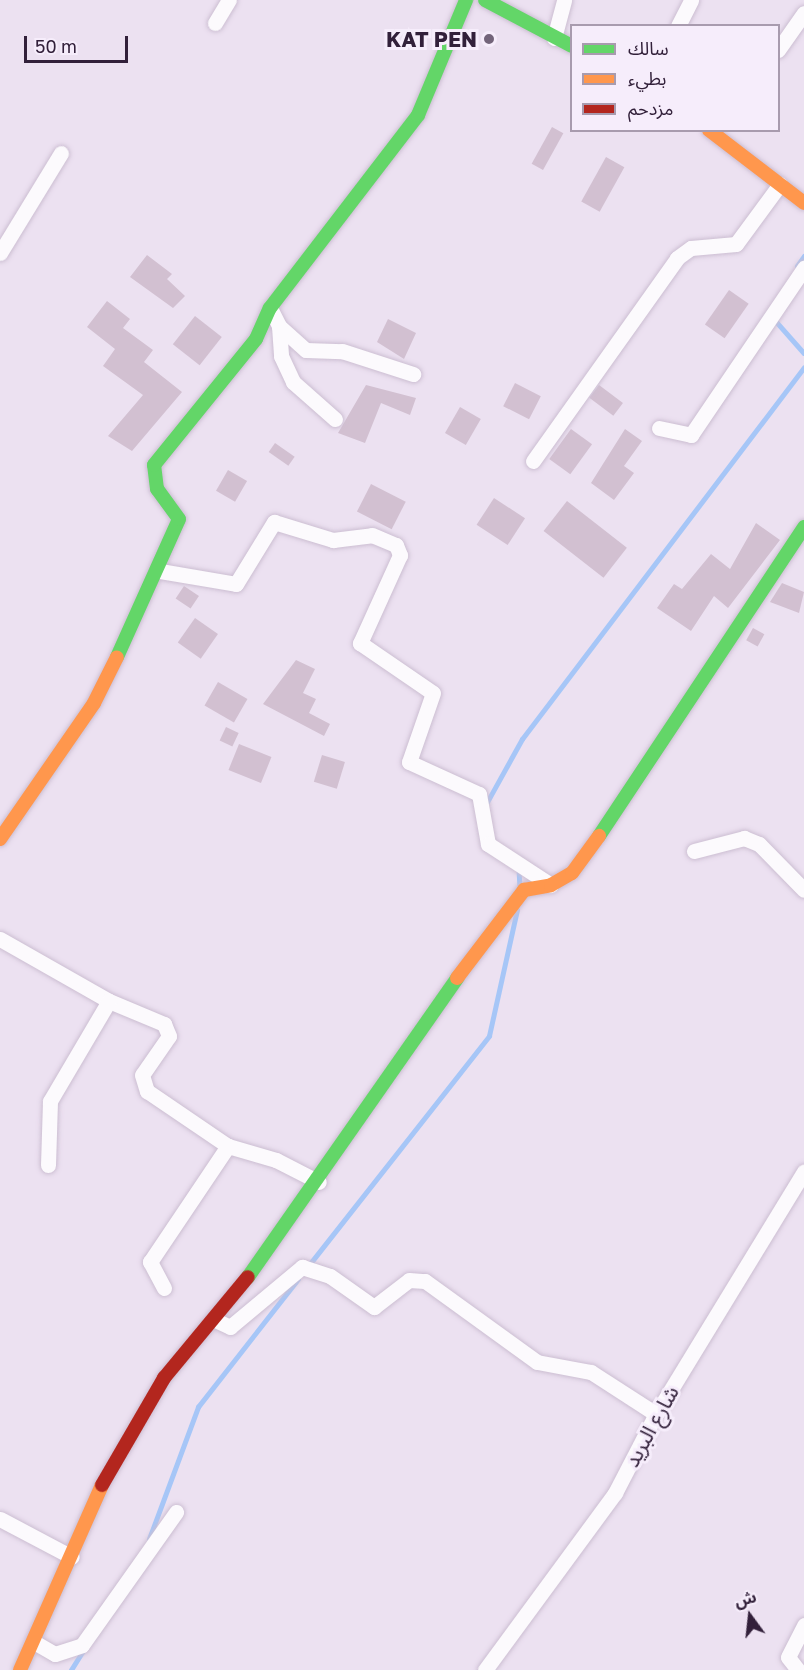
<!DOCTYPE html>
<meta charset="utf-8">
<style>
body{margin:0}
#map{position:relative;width:804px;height:1670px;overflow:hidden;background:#ece1f1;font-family:"Golos Text","Noto Sans Arabic",sans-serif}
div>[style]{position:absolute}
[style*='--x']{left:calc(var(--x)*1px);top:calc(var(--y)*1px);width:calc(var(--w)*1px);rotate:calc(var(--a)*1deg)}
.stream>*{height:4.5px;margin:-2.25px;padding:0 2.25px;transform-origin:2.25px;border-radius:2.25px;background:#a6c6f7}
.building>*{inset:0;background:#d2c0d1;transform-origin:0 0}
.roads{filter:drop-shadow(0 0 2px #ccbed2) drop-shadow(0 0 2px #ccbed2)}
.street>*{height:15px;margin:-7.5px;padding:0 7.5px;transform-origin:7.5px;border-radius:7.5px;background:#fcfafd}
.fast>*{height:14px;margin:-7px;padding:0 7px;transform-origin:7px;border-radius:7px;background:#63d668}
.slow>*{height:14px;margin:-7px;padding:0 7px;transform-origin:7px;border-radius:7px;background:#ff974d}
.jam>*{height:14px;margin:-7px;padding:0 7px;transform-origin:7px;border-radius:7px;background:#b3261e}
.dots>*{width:16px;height:16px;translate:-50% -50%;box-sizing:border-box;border:3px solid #f6edfb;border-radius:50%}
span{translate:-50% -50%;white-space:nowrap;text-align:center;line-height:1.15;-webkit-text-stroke:6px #f6edfb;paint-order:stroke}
.poi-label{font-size:21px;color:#32203a;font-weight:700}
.right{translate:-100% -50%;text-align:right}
.street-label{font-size:21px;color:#32203a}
.legend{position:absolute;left:570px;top:24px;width:210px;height:108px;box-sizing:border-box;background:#f6edfb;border:2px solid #a89bae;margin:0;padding:8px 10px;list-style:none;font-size:18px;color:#32203a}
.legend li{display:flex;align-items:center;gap:12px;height:30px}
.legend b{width:30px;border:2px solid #a89bae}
.north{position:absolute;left:720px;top:1586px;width:60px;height:60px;-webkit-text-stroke:4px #f6edfb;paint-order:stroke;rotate:345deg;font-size:16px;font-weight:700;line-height:24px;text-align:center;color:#32203a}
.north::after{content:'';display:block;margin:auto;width:21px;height:27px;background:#32203a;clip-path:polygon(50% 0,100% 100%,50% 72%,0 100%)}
.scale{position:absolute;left:24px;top:36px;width:104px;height:27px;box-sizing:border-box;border:3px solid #32203a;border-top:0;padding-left:8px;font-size:18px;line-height:21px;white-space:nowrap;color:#32203a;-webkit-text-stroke:4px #f6edfb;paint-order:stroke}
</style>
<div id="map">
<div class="stream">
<i style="--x:797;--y:266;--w:12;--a:-55"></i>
<i style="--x:774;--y:319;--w:45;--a:48.6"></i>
<i style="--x:486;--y:804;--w:74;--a:-61"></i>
<i style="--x:522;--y:739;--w:466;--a:-52.8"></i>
<i style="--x:519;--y:869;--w:18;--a:87"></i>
<i style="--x:309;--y:1265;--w:291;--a:-51.8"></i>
<i style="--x:489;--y:1036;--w:129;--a:-77.5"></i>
<i style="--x:149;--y:1539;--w:141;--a:-69.6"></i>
<i style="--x:198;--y:1407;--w:162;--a:-52"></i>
<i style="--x:71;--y:1670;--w:25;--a:-58"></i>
</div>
<div class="building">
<i style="left:552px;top:127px;width:13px;height:42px;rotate:29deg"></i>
<i style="left:606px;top:157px;width:21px;height:51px;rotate:29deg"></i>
<i style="clip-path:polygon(147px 255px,172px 274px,167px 279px,185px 296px,173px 308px,130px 277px)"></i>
<i style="left:729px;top:290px;width:24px;height:42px;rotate:35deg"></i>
<i style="clip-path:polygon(107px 301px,130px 319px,123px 328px,153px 350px,144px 362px,182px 392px,132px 451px,108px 436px,143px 395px,103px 366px,115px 349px,87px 327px)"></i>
<i style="left:195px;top:316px;width:34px;height:36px;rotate:38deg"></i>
<i style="clip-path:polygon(388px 319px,416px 333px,404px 359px,377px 342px)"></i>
<i style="left:515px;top:383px;width:29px;height:26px;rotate:27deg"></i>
<i style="clip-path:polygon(366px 385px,416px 398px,410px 415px,381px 403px,365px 443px,338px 433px)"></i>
<i style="left:599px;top:385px;width:30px;height:16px;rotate:37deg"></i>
<i style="left:460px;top:407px;width:24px;height:30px;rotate:30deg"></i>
<i style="left:571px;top:429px;width:26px;height:37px;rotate:36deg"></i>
<i style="clip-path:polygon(625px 429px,642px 441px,624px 466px,634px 473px,614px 500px,591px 483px)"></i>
<i style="left:275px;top:443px;width:24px;height:11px;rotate:35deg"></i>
<i style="left:228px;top:470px;width:22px;height:24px;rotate:30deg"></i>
<i style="left:371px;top:484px;width:39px;height:31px;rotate:27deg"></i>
<i style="left:494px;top:498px;width:37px;height:32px;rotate:33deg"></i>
<i style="left:567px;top:501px;width:76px;height:38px;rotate:38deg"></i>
<i style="clip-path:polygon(756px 523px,780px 540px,728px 608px,714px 596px,691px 631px,657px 608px,674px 584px,682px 589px,711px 554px,730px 569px)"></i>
<i style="clip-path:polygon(782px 583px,804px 592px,799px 613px,770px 602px)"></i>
<i style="left:184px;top:586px;width:18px;height:15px;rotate:34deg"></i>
<i style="left:195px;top:618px;width:28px;height:30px;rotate:35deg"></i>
<i style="left:753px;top:628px;width:13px;height:14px;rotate:29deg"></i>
<i style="clip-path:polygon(296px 660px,315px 669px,303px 693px,316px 699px,309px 713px,330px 724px,324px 736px,263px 704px)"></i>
<i style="left:218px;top:682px;width:34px;height:27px;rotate:30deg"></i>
<i style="left:226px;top:727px;width:14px;height:15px;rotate:25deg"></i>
<i style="left:239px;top:744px;width:35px;height:28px;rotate:22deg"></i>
<i style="left:322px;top:755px;width:24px;height:28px;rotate:17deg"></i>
</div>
<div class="roads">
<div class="street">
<i style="--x:215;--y:23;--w:27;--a:-59"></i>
<i style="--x:678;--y:26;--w:29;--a:-63"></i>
<i style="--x:554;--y:38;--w:39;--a:-75"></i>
<i style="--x:778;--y:50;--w:45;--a:-54.9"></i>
<i style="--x:0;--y:253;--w:117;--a:-58.6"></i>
<i style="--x:270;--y:308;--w:20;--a:63"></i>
<i style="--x:279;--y:326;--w:36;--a:42"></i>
<i style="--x:306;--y:350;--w:36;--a:2"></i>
<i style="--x:342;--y:351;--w:75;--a:17.9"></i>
<i style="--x:279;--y:326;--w:30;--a:86"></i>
<i style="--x:281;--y:356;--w:29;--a:65"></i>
<i style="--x:293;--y:382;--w:56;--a:41.4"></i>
<i style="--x:659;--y:428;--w:33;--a:12"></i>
<i style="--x:691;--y:435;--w:202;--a:-55.9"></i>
<i style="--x:533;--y:461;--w:249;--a:-54.6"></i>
<i style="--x:677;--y:258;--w:17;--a:-36"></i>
<i style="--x:691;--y:248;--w:45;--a:-5.1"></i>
<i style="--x:736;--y:244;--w:74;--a:-53.7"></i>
<i style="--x:160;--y:571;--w:77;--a:9.7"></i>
<i style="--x:236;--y:584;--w:73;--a:-58.5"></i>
<i style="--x:274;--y:522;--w:62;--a:17"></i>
<i style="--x:333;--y:540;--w:39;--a:-7"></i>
<i style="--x:372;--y:535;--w:26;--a:23"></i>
<i style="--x:396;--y:545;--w:11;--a:68"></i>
<i style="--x:400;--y:555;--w:97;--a:114.4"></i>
<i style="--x:360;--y:643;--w:88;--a:34.4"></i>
<i style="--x:433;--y:693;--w:73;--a:109.2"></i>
<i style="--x:409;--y:762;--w:77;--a:24.6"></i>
<i style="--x:479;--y:794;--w:51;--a:79.8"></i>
<i style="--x:488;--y:844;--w:75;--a:33.1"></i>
<i style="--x:694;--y:851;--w:52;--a:-14.6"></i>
<i style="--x:744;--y:838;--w:16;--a:22"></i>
<i style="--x:759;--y:844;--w:64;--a:45.6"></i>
<i style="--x:0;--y:939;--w:125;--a:29.6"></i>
<i style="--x:109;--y:1001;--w:60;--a:22.7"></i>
<i style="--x:164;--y:1024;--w:13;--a:67"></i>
<i style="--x:169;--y:1036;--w:47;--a:124.7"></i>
<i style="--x:142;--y:1075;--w:17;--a:73"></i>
<i style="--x:147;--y:1091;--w:98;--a:34.2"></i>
<i style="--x:228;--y:1146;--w:50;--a:16.3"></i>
<i style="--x:276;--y:1160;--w:48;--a:27.1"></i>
<i style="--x:48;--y:1165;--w:64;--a:-88.2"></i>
<i style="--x:50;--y:1101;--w:116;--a:-59.5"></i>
<i style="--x:164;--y:1288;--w:30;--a:-118"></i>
<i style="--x:150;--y:1262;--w:140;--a:-56.1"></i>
<i style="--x:213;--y:1319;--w:19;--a:25"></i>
<i style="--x:230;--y:1327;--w:94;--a:-39.8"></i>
<i style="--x:302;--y:1267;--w:29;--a:18"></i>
<i style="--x:330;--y:1276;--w:54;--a:35.2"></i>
<i style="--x:374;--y:1307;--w:44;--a:-37.6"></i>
<i style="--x:409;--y:1280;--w:16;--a:4"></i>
<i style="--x:425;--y:1281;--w:138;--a:35.9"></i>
<i style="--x:537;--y:1362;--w:55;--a:10.5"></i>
<i style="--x:591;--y:1372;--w:77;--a:32.9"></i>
<i style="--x:0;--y:1519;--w:81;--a:27.8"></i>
<i style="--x:34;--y:1642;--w:24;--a:30"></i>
<i style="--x:55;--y:1654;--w:28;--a:-18"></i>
<i style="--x:82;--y:1645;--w:163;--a:-54.7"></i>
<i style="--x:485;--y:1670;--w:220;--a:-53.7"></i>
<i style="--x:615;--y:1493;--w:89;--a:-62.6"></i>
<i style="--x:656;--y:1414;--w:284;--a:-58.6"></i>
<i style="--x:798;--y:1670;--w:16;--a:-128"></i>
<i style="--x:788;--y:1657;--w:36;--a:-63"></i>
</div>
<div class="fast">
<i style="--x:485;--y:0;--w:98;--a:27.9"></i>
<i style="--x:117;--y:657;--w:151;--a:-65.8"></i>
<i style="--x:179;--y:519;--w:37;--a:-126"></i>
<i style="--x:157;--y:489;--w:24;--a:-97"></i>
<i style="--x:154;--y:465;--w:162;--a:-51"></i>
<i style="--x:256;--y:339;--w:34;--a:-66"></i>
<i style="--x:270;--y:308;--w:243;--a:-52.5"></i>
<i style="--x:418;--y:115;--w:125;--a:-67.3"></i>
<i style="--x:599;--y:836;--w:371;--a:-56.4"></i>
<i style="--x:248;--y:1277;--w:365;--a:-55"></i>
</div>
<div class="slow">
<i style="--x:709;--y:130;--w:120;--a:37.5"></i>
<i style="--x:0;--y:839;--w:165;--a:-55.3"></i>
<i style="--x:94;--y:703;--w:51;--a:-63.4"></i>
<i style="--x:457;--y:978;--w:111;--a:-52.7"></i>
<i style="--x:524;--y:890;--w:27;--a:-10"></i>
<i style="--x:551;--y:885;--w:24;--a:-30"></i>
<i style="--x:572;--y:873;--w:46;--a:-53.9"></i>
<i style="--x:20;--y:1670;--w:202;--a:-66.1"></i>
</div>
<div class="jam">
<i style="--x:102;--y:1485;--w:124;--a:-59.9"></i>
<i style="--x:164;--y:1378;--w:131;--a:-50.3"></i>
</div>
</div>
<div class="dots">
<i style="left:489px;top:39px;background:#73647a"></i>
</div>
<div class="poi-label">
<span class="right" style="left:477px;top:39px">KAT PEN</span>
</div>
<div class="street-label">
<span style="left:651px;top:1426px;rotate:-61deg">شارع البريد</span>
</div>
<ul class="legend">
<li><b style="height:8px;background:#63d668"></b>سالك</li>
<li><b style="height:8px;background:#ff974d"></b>بطيء</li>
<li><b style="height:8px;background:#b3261e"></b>مزدحم</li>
</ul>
<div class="north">ش</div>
<div class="scale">50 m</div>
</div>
